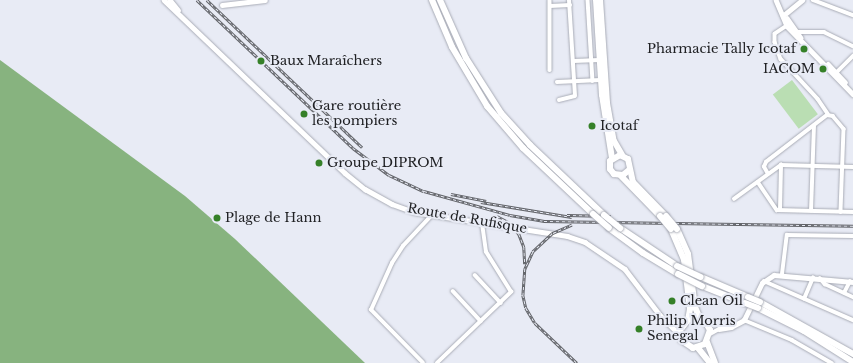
<!DOCTYPE html>
<meta charset="utf-8">
<style>
body{margin:0}
#map{position:relative;width:853px;height:363px;overflow:hidden;background:#e8ebf5;font-family:"Libre Baskerville",serif}
div>[style]{position:absolute}
[style*='--x']{left:calc(var(--x)*1px);top:calc(var(--y)*1px);width:calc(var(--w)*1px);rotate:calc(var(--a)*1deg)}
.green>*{inset:0;background:#badeb3;transform-origin:0 0}
.water>*{inset:0;background:#87b37f}
.roads{filter:drop-shadow(0 0 1px #a9acb6) drop-shadow(0 0 1px #a9acb6)}
.street>*{height:3.5px;margin:-1.75px;padding:0 1.75px;transform-origin:1.75px;border-radius:1.75px;background:#fff}
.secondary>*{height:4.5px;margin:-2.25px;padding:0 2.25px;transform-origin:2.25px;border-radius:2.25px;background:#fff}
.highway>*{height:6px;margin:-3px;padding:0 3px;transform-origin:3px;border-radius:3px;background:#fff}
.rail>*{height:2.5px;margin-top:-1.25px;transform-origin:0;background:repeating-linear-gradient(90deg,#e8ebf5 0 3px,#606267 0 6px);box-sizing:border-box;border-block:1px solid #606267}
.bridges{filter:drop-shadow(0 0 1px #a9acb6) drop-shadow(0 0 1px #a9acb6)}
.highway-bridge>*{height:6px;margin:-3px;padding:0 3px;transform-origin:3px;border-radius:3px;background:#fff}
.dots>*{width:11px;height:11px;translate:-50% -50%;box-sizing:border-box;border:2px solid #e8ebf5;border-radius:50%}
span{translate:-50% -50%;white-space:nowrap;text-align:center;line-height:1.15;-webkit-text-stroke:4px #e8ebf5;paint-order:stroke}
.poi-label{font-size:13px;color:#202124}
.right{translate:-100% -50%;text-align:right}
.left{translate:0 -50%;text-align:left}
.street-label{font-size:13px;color:#202124}
</style>
<div id="map">
<div class="green">
<i style="left:792px;top:80px;width:43px;height:24px;rotate:53deg"></i>
</div>
<div class="water">
<i style="clip-path:polygon(0 60px,185px 196px,235px 239px,365px 363px,0 363px)"></i>
</div>
<div class="roads">
<div class="street">
<i style="--x:550;--y:0;--w:70;--a:90"></i>
<i style="--x:588;--y:0;--w:81;--a:86.5"></i>
<i style="--x:813;--y:0;--w:43;--a:20.6"></i>
<i style="--x:550;--y:6;--w:20;--a:-3"></i>
<i style="--x:787;--y:26;--w:14;--a:146"></i>
<i style="--x:775;--y:34;--w:8;--a:90"></i>
<i style="--x:775;--y:42;--w:18;--a:71"></i>
<i style="--x:781;--y:59;--w:54;--a:47.2"></i>
<i style="--x:818;--y:99;--w:18;--a:56"></i>
<i style="--x:797;--y:32;--w:27;--a:0"></i>
<i style="--x:824;--y:32;--w:32;--a:26"></i>
<i style="--x:574;--y:61;--w:25;--a:-2"></i>
<i style="--x:836;--y:73;--w:24;--a:-45"></i>
<i style="--x:557;--y:82;--w:43;--a:-2.7"></i>
<i style="--x:559;--y:100;--w:16;--a:-14"></i>
<i style="--x:575;--y:96;--w:96;--a:-93.6"></i>
<i style="--x:768;--y:174;--w:8;--a:-120"></i>
<i style="--x:764;--y:167;--w:5;--a:-68"></i>
<i style="--x:766;--y:162;--w:77;--a:-37.6"></i>
<i style="--x:827;--y:115;--w:6;--a:9"></i>
<i style="--x:833;--y:116;--w:17;--a:50"></i>
<i style="--x:844;--y:129;--w:83;--a:92.1"></i>
<i style="--x:758;--y:182;--w:34;--a:56"></i>
<i style="--x:777;--y:210;--w:76;--a:1.5"></i>
<i style="--x:734;--y:199;--w:58;--a:-35.9"></i>
<i style="--x:781;--y:165;--w:72;--a:1.6"></i>
<i style="--x:780;--y:210;--w:45;--a:-88.7"></i>
<i style="--x:811;--y:211;--w:85;--a:-88"></i>
<i style="--x:782;--y:274;--w:39;--a:-83"></i>
<i style="--x:787;--y:235;--w:66;--a:0.9"></i>
<i style="--x:475;--y:275;--w:38;--a:47"></i>
<i style="--x:820;--y:278;--w:8;--a:50"></i>
<i style="--x:825;--y:284;--w:31;--a:25"></i>
<i style="--x:764;--y:281;--w:97;--a:23.7"></i>
<i style="--x:453;--y:291;--w:41;--a:47"></i>
<i style="--x:844;--y:293;--w:13;--a:-63"></i>
<i style="--x:804;--y:299;--w:23;--a:-67"></i>
<i style="--x:744;--y:320;--w:52;--a:22.6"></i>
<i style="--x:792;--y:340;--w:46;--a:29.9"></i>
<i style="--x:710;--y:334;--w:10;--a:-29"></i>
<i style="--x:423;--y:363;--w:74;--a:-134.5"></i>
<i style="--x:371;--y:310;--w:51;--a:-65.9"></i>
<i style="--x:392;--y:263;--w:20;--a:-57"></i>
<i style="--x:403;--y:246;--w:41;--a:-47"></i>
<i style="--x:437;--y:363;--w:103;--a:-43.8"></i>
<i style="--x:511;--y:292;--w:47;--a:-122"></i>
<i style="--x:486;--y:252;--w:29;--a:-98"></i>
</div>
<div class="secondary">
<i style="--x:164;--y:0;--w:250;--a:43.7"></i>
<i style="--x:345;--y:173;--w:26;--a:39"></i>
<i style="--x:365;--y:189;--w:31;--a:29"></i>
<i style="--x:392;--y:204;--w:23;--a:20"></i>
<i style="--x:414;--y:212;--w:155;--a:8.9"></i>
<i style="--x:567;--y:236;--w:19;--a:18"></i>
<i style="--x:585;--y:242;--w:48;--a:34"></i>
<i style="--x:625;--y:269;--w:58;--a:52.7"></i>
<i style="--x:660;--y:315;--w:28;--a:45"></i>
<i style="--x:170;--y:0;--w:13;--a:51"></i>
<i style="--x:776;--y:0;--w:28;--a:67"></i>
<i style="--x:787;--y:26;--w:95;--a:45.9"></i>
<i style="--x:222;--y:5;--w:43;--a:-6.6"></i>
<i style="--x:785;--y:14;--w:22;--a:-39"></i>
<i style="--x:787;--y:18;--w:24;--a:55"></i>
<i style="--x:828;--y:64;--w:25;--a:47"></i>
<i style="--x:668;--y:323;--w:15;--a:8"></i>
<i style="--x:719;--y:329;--w:12;--a:-9"></i>
<i style="--x:731;--y:327;--w:15;--a:-28"></i>
<i style="--x:744;--y:320;--w:41;--a:-64.1"></i>
<i style="--x:762;--y:283;--w:14;--a:-34"></i>
<i style="--x:774;--y:275;--w:79;--a:5.1"></i>
</div>
<div class="highway">
<i style="--x:432;--y:0;--w:51;--a:66.9"></i>
<i style="--x:452;--y:47;--w:69;--a:59.3"></i>
<i style="--x:487;--y:106;--w:55;--a:49.4"></i>
<i style="--x:523;--y:148;--w:96;--a:43.3"></i>
<i style="--x:440;--y:0;--w:64;--a:65.9"></i>
<i style="--x:466;--y:58;--w:65;--a:57.5"></i>
<i style="--x:501;--y:113;--w:43;--a:47.8"></i>
<i style="--x:530;--y:145;--w:102;--a:43.4"></i>
<i style="--x:596;--y:0;--w:95;--a:86.4"></i>
<i style="--x:602;--y:95;--w:64;--a:81"></i>
<i style="--x:600;--y:0;--w:103;--a:86.1"></i>
<i style="--x:607;--y:103;--w:39;--a:80"></i>
<i style="--x:614;--y:141;--w:16;--a:60"></i>
<i style="--x:629;--y:170;--w:8;--a:140"></i>
<i style="--x:623;--y:175;--w:9;--a:-174"></i>
<i style="--x:614;--y:174;--w:6;--a:-129"></i>
<i style="--x:610;--y:169;--w:8;--a:-90"></i>
<i style="--x:610;--y:161;--w:12;--a:-31"></i>
<i style="--x:620;--y:155;--w:9;--a:27"></i>
<i style="--x:628;--y:159;--w:24;--a:78"></i>
<i style="--x:633;--y:182;--w:47;--a:45.9"></i>
<i style="--x:621;--y:176;--w:56;--a:45.7"></i>
<i style="--x:609;--y:228;--w:42;--a:36.3"></i>
<i style="--x:643;--y:253;--w:41;--a:31"></i>
<i style="--x:620;--y:228;--w:69;--a:33.7"></i>
<i style="--x:671;--y:229;--w:34;--a:67"></i>
<i style="--x:684;--y:260;--w:49;--a:83"></i>
<i style="--x:690;--y:309;--w:11;--a:100"></i>
<i style="--x:677;--y:229;--w:27;--a:66"></i>
<i style="--x:688;--y:254;--w:53;--a:82.5"></i>
<i style="--x:695;--y:307;--w:13;--a:67"></i>
<i style="--x:700;--y:319;--w:7;--a:34"></i>
<i style="--x:706;--y:323;--w:8;--a:60"></i>
<i style="--x:710;--y:330;--w:15;--a:110"></i>
<i style="--x:705;--y:344;--w:13;--a:162"></i>
<i style="--x:693;--y:348;--w:14;--a:-146"></i>
<i style="--x:681;--y:340;--w:10;--a:-96"></i>
<i style="--x:680;--y:330;--w:13;--a:-51"></i>
<i style="--x:688;--y:320;--w:12;--a:-5"></i>
<i style="--x:701;--y:277;--w:51;--a:23.1"></i>
<i style="--x:702;--y:286;--w:46;--a:21.6"></i>
<i style="--x:760;--y:302;--w:107;--a:29.2"></i>
<i style="--x:758;--y:308;--w:51;--a:26.6"></i>
<i style="--x:804;--y:331;--w:58;--a:32.3"></i>
<i style="--x:707;--y:342;--w:22;--a:69"></i>
<i style="--x:698;--y:348;--w:19;--a:51"></i>
</div>
</div>
<div class="rail">
<i style="--x:197;--y:0;--w:215;--a:43.5"></i>
<i style="--x:353;--y:148;--w:45;--a:36.9"></i>
<i style="--x:389;--y:175;--w:38;--a:25"></i>
<i style="--x:424;--y:191;--w:89;--a:15.6"></i>
<i style="--x:510;--y:215;--w:35;--a:10"></i>
<i style="--x:544;--y:221;--w:309;--a:0.9"></i>
<i style="--x:207;--y:0;--w:214;--a:43.5"></i>
<i style="--x:451;--y:194;--w:36;--a:11"></i>
<i style="--x:481;--y:202;--w:92;--a:9.4"></i>
<i style="--x:567;--y:215;--w:44;--a:1.3"></i>
<i style="--x:497;--y:216;--w:15;--a:28"></i>
<i style="--x:510;--y:223;--w:14;--a:51"></i>
<i style="--x:519;--y:234;--w:14;--a:69"></i>
<i style="--x:524;--y:247;--w:17;--a:87"></i>
<i style="--x:572;--y:225;--w:22;--a:156"></i>
<i style="--x:552;--y:234;--w:26;--a:137"></i>
<i style="--x:533;--y:252;--w:19;--a:115"></i>
<i style="--x:525;--y:269;--w:26;--a:94"></i>
<i style="--x:523;--y:295;--w:13;--a:77"></i>
<i style="--x:526;--y:308;--w:17;--a:59"></i>
<i style="--x:535;--y:323;--w:58;--a:43.6"></i>
</div>
<div class="bridges">
<div class="highway-bridge">
<i style="--x:593;--y:214;--w:21;--a:41"></i>
<i style="--x:604;--y:215;--w:21;--a:39"></i>
<i style="--x:660;--y:216;--w:17;--a:50"></i>
<i style="--x:666;--y:216;--w:17;--a:50"></i>
<i style="--x:677;--y:266;--w:26;--a:25"></i>
<i style="--x:678;--y:274;--w:27;--a:27"></i>
<i style="--x:748;--y:297;--w:13;--a:23"></i>
<i style="--x:745;--y:303;--w:14;--a:21"></i>
</div>
</div>
<div class="dots">
<i style="left:804px;top:49px;background:#358028"></i>
<i style="left:261px;top:61px;background:#358028"></i>
<i style="left:823px;top:69px;background:#358028"></i>
<i style="left:304px;top:114px;background:#358028"></i>
<i style="left:592px;top:126px;background:#358028"></i>
<i style="left:319px;top:163px;background:#358028"></i>
<i style="left:217px;top:218px;background:#358028"></i>
<i style="left:672px;top:301px;background:#358028"></i>
<i style="left:639px;top:329px;background:#358028"></i>
</div>
<div class="poi-label">
<span class="right" style="left:796px;top:49px">Pharmacie Tally Icotaf</span>
<span class="left" style="left:270px;top:61px">Baux Maraîchers</span>
<span class="right" style="left:815px;top:69px">IACOM</span>
<span class="left" style="left:312px;top:114px">Gare routière<br>les pompiers</span>
<span class="left" style="left:600px;top:126px">Icotaf</span>
<span class="left" style="left:327px;top:163px">Groupe DIPROM</span>
<span class="left" style="left:225px;top:218px">Plage de Hann</span>
<span class="left" style="left:680px;top:301px">Clean Oil</span>
<span class="left" style="left:647px;top:329px">Philip Morris<br>Senegal</span>
</div>
<div class="street-label">
<span style="left:467px;top:219px;rotate:10deg">Route de Rufisque</span>
</div>
</div>
